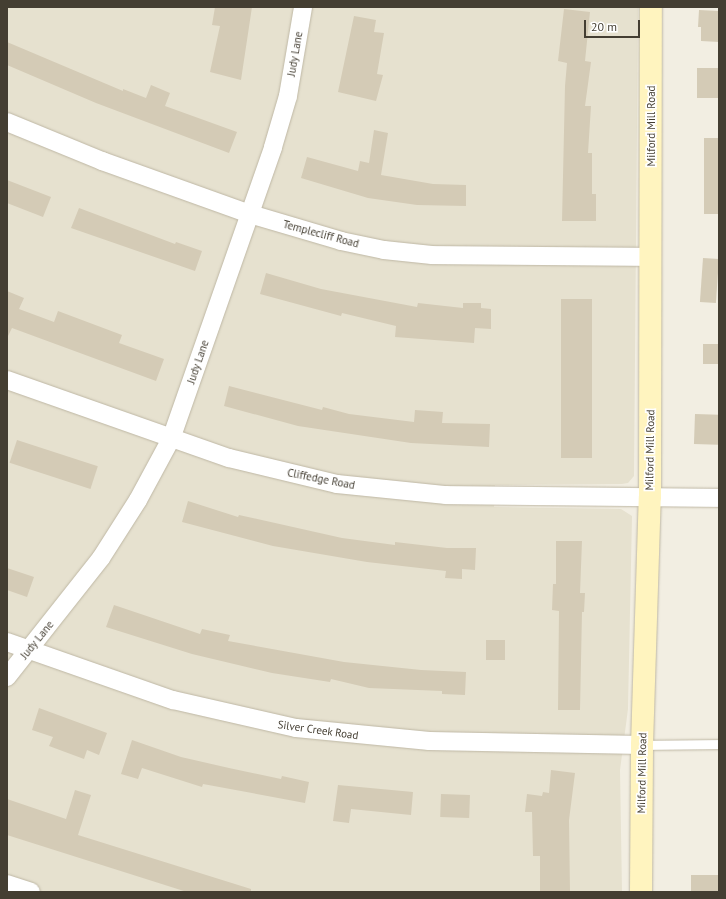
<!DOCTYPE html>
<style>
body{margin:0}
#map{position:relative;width:726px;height:899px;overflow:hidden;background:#f2eee2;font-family:"PT Sans",sans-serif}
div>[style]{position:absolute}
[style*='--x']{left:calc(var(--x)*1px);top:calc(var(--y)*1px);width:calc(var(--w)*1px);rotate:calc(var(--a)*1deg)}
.residential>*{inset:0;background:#e6e1cf}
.building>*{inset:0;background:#d4cbb6;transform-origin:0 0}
.roads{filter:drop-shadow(0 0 1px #beb7a4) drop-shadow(0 0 1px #beb7a4)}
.lane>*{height:9px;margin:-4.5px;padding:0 4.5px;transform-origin:4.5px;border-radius:4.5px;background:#fff}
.street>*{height:18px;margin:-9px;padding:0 9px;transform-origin:9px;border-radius:9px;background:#fff}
.secondary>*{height:22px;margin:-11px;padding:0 11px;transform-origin:11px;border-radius:11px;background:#fff4bf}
span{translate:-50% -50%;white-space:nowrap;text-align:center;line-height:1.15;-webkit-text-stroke:3.5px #fff;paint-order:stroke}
.street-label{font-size:11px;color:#443e32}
.frame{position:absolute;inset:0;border:8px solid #443e32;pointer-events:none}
.scale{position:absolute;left:584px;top:20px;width:56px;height:18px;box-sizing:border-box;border:2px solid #443e32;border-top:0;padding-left:5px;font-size:12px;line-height:14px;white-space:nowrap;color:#443e32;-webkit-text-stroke:3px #fff;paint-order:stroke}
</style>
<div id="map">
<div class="residential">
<i style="clip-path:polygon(7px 7px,638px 7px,634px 476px,628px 483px,622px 484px,495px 485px,494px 507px,621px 509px,632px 516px,628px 709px,620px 770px,622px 892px,7px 892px)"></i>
</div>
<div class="building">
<i style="clip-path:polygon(215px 7px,252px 7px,241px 80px,210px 72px,220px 26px,212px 25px)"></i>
<i style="clip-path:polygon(564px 9px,590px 12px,585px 61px,591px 62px,585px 106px,591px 106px,588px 153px,592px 153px,592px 194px,596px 194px,596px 221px,562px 221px,565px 86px,567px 63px,558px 61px)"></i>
<i style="clip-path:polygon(699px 10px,719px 11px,719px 42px,701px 41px,701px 27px,698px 27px)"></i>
<i style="clip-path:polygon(354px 16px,376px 20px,374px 32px,384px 33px,377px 74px,383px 75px,376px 101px,338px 92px)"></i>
<i style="clip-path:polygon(7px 42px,123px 91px,123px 89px,146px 98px,151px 85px,170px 93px,165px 106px,237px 132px,229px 153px,96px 103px,7px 65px)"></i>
<i style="left:697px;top:68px;width:22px;height:30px"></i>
<i style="clip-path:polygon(374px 130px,388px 133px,381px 175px,433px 184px,466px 185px,466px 206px,417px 205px,368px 198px,301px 178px,307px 157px,358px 171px,360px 161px,369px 163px)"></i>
<i style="left:704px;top:138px;width:15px;height:76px"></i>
<i style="clip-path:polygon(7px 180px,51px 197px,43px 217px,7px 203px)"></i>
<i style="clip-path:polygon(79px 208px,175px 244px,176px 242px,202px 251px,195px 271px,71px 228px)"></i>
<i style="left:703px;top:258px;width:16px;height:44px;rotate:4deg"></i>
<i style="clip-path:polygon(266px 273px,321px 289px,417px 307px,418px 303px,463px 308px,463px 303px,481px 303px,481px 308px,491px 309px,491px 329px,475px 328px,474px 343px,395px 337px,396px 326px,342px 313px,341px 316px,260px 294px)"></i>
<i style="clip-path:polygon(7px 291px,24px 298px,19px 309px,54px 322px,58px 311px,122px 335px,119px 343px,164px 359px,156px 381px,12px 328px,7px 338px)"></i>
<i style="left:561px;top:299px;width:31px;height:159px"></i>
<i style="left:703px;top:344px;width:16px;height:20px"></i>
<i style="clip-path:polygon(229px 386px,322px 410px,323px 407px,349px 414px,414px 422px,415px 410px,443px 412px,442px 423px,490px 424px,489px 447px,411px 443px,298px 426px,224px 406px)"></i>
<i style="left:695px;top:414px;width:24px;height:30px;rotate:2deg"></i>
<i style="left:17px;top:440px;width:85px;height:24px;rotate:18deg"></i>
<i style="clip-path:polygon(188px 501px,238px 517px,239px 515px,342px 538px,395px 545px,395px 542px,447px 548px,476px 548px,475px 570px,462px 569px,462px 579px,445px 578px,446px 571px,367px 562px,273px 546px,182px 522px)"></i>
<i style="clip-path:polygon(556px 541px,582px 541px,580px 593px,585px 593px,584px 612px,582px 612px,580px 710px,558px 710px,559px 611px,552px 610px,553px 584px,556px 584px)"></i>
<i style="clip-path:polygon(7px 568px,34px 577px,27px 597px,7px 590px)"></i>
<i style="clip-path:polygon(114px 605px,200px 634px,202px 629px,230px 635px,228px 641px,344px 662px,421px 670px,466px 672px,465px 695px,442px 694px,442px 691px,369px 688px,331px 679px,330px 682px,272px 673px,192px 654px,106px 627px)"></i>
<i style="left:486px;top:640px;width:19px;height:20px"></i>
<i style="clip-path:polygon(39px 708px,107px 733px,99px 755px,87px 750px,84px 759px,49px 746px,53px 737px,32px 730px)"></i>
<i style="clip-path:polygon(132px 740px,181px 757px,229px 768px,281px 779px,282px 776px,309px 782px,305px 803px,203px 784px,202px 787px,142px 768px,138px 779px,121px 774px)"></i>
<i style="clip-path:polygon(551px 770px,575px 773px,569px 820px,570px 892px,540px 892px,540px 856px,533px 856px,532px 812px,525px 812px,527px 794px,542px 796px,543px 792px,549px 793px)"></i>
<i style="clip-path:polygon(338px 785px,413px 792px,411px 815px,351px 809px,349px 823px,333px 821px)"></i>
<i style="clip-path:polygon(75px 790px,91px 795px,78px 835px,251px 889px,251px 892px,187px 892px,7px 835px,7px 799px,66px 819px)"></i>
<i style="left:441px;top:794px;width:29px;height:23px;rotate:2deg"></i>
<i style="left:691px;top:875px;width:28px;height:17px"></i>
</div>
<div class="roads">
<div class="lane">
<i style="--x:642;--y:745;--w:77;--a:-0.7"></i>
</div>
<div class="street">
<i style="--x:7;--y:122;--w:103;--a:22.3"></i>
<i style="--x:102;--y:161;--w:157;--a:19.7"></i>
<i style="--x:250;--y:214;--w:95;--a:16.5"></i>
<i style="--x:341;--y:241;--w:44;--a:11.8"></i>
<i style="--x:384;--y:250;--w:48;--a:5.9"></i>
<i style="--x:432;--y:255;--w:220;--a:0.5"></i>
<i style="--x:7;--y:380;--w:235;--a:19.4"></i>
<i style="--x:229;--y:458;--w:111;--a:13.5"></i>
<i style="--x:337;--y:484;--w:110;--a:5.8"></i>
<i style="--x:446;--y:495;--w:273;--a:0.6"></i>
<i style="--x:7;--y:642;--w:176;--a:19.3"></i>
<i style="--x:173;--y:700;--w:126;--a:12.8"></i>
<i style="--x:296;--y:728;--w:134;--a:5.6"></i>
<i style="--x:429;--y:741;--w:213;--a:1.1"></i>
<i style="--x:7;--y:677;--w:152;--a:-51.7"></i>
<i style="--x:101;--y:558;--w:69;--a:-57.5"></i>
<i style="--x:138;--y:500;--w:69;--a:-61.6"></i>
<i style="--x:171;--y:439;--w:309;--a:-70.7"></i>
<i style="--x:273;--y:147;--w:53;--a:-73.6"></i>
<i style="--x:288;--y:96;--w:90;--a:-80.4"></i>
<i style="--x:7;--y:884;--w:25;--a:18"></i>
</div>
<div class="secondary">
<i style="--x:641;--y:892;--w:147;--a:-89.6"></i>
<i style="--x:642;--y:745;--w:248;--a:-88.2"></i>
<i style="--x:650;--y:497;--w:490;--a:-89.9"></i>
</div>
</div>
<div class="street-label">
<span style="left:295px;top:54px;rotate:-80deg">Judy Lane</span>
<span style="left:651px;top:126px;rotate:-90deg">Milford Mill Road</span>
<span style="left:321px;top:234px;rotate:15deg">Templecliff Road</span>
<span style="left:198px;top:362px;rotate:-71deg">Judy Lane</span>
<span style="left:650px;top:450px;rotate:-89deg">Milford Mill Road</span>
<span style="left:321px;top:479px;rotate:11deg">Cliffedge Road</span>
<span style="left:37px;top:640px;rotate:-51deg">Judy Lane</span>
<span style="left:318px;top:730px;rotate:8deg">Silver Creek Road</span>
<span style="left:642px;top:773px;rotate:-89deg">Milford Mill Road</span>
</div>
<div class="frame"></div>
<div class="scale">20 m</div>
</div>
